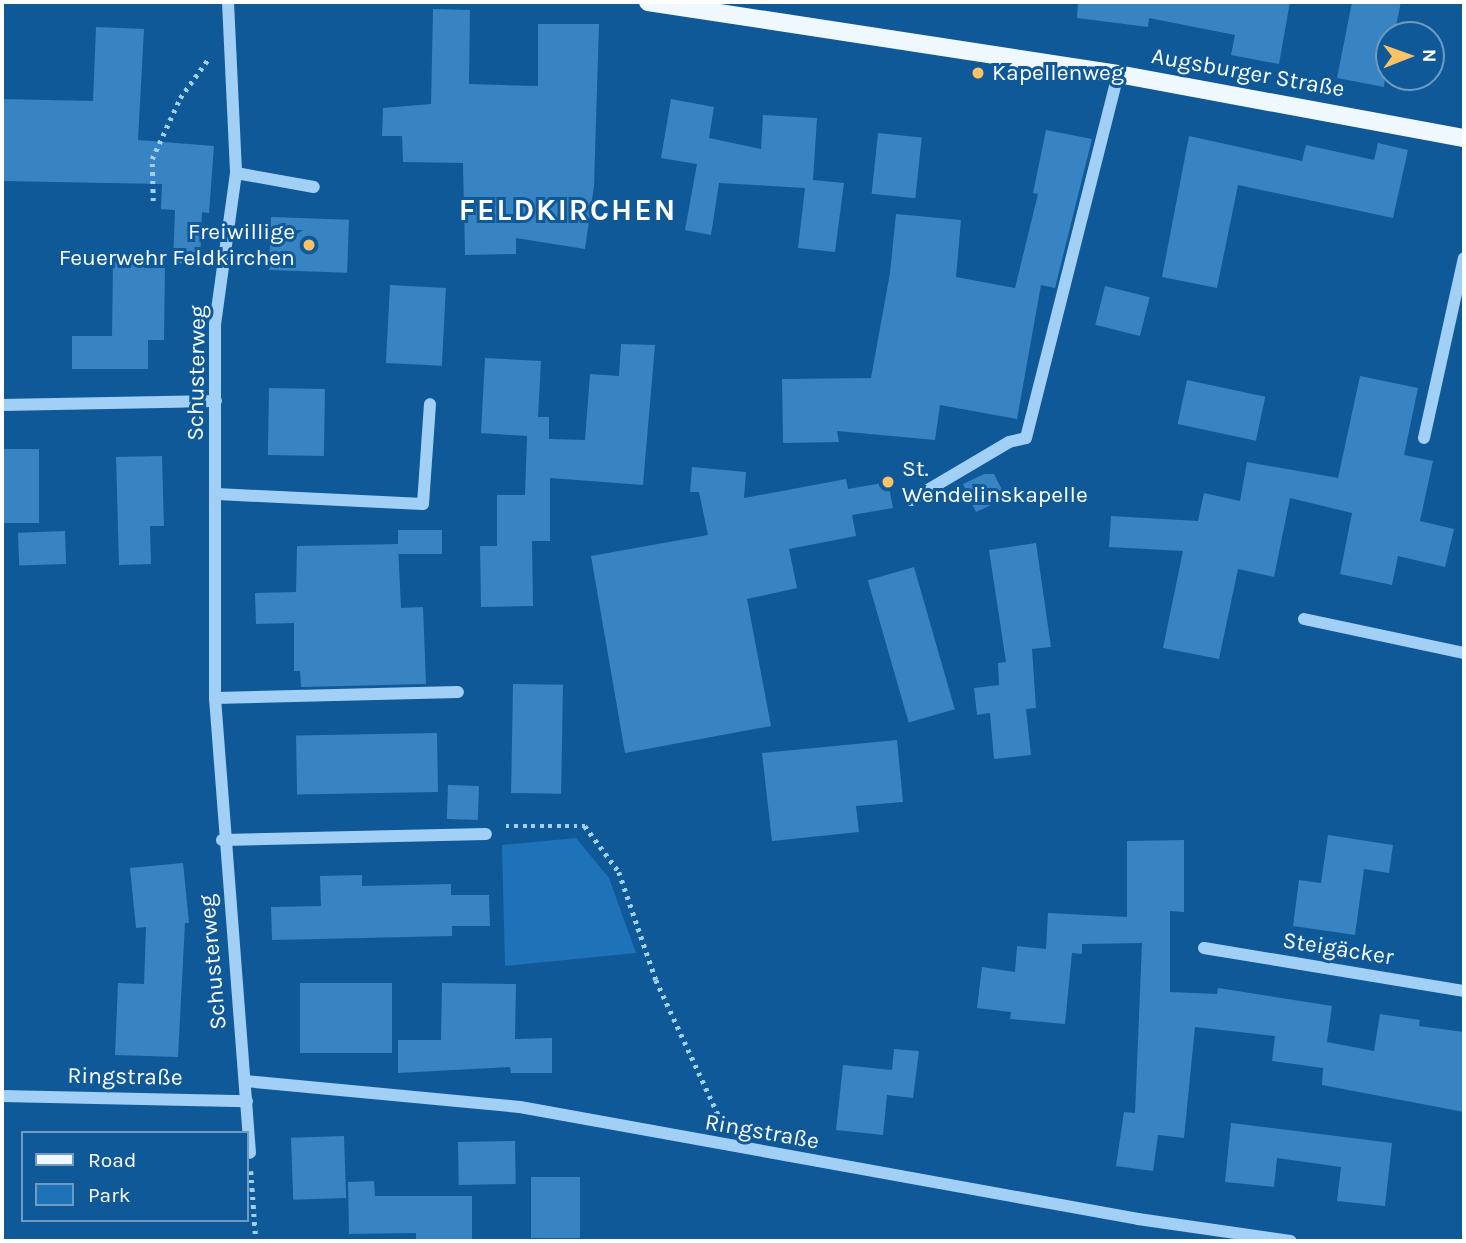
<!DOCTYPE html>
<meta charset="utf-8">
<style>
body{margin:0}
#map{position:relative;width:1466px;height:1243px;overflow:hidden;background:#0f5999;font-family:Karla,sans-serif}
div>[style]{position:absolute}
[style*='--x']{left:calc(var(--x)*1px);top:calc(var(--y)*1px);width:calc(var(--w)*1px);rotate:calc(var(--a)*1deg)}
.green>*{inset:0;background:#1e72b7}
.building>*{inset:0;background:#3883c1;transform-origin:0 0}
.path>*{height:4.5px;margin-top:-2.25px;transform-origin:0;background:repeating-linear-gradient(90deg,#a1cff5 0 3.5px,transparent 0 8.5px)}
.minor>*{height:12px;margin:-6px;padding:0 6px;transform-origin:6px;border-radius:6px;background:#a1cff5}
.major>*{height:18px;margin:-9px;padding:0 9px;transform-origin:9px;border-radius:9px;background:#eff7ff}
.dots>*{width:19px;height:19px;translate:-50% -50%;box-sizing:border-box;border:4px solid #0f5999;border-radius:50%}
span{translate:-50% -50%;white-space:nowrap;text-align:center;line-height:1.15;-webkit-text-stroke:6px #0f5999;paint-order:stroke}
.poi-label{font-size:23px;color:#fff}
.left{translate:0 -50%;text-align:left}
.right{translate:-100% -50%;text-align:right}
.street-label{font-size:23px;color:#fff}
.district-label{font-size:30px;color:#fff;font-weight:700;letter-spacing:2px}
.frame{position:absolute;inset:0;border:4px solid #fff;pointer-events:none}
.legend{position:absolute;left:21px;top:1131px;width:228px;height:91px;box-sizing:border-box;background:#0f5999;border:2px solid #6f9bc2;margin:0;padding:9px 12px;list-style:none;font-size:21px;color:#fff}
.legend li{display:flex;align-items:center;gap:14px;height:35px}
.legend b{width:35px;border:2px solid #6f9bc2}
.north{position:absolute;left:1375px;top:21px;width:70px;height:70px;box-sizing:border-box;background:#0f5999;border:2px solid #6f9bc2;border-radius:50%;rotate:89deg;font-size:19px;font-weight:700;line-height:28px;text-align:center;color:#fff}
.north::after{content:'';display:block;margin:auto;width:24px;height:32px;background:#ffc365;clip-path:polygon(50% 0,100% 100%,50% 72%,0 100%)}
</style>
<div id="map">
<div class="green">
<i style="clip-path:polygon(576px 838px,609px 878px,636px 953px,505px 966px,502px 845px)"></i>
</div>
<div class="building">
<i style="clip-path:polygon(1078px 2px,1290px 2px,1279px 64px,1231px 55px,1235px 35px,1149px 18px,1148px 27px,1077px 18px)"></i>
<i style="clip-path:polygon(1352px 2px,1401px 2px,1394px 35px,1389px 35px,1384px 87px,1337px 78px)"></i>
<i style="clip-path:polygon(433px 9px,470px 10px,469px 84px,538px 86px,538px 24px,599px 24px,594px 186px,585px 249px,516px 238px,516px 254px,465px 255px,463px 163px,403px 162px,402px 136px,382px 136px,383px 108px,431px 104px)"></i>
<i style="clip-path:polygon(96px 27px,144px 29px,138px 140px,214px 146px,209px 213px,202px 212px,200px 264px,173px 263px,175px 210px,161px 209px,162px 184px,2px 181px,2px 99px,93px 101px)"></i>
<i style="clip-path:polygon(671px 99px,714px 107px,709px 138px,761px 149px,763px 115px,817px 118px,813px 180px,844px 183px,835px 252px,798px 248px,805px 188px,719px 183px,711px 235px,685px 230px,697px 164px,661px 158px)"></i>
<i style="clip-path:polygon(1046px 130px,1092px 139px,1055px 288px,1041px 285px,1017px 419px,940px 405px,935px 440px,837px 431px,839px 442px,783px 443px,782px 379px,871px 378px,890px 273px,896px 214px,961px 220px,956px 277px,1015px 288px,1038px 194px,1033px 193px)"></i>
<i style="left:878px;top:133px;width:44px;height:61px;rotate:6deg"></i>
<i style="clip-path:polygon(1189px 136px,1302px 161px,1306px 145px,1374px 160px,1378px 143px,1408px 150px,1393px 218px,1238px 185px,1217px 288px,1162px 277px)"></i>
<i style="left:271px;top:217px;width:78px;height:53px;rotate:2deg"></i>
<i style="clip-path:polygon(113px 262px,165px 263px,164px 340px,148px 340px,148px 369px,72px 369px,72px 336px,112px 336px)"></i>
<i style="left:390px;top:285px;width:56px;height:78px;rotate:3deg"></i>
<i style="left:1105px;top:286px;width:46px;height:40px;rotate:14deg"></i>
<i style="clip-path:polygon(621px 344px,655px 345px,643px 485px,550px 478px,550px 541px,532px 541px,533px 606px,481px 607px,480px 546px,497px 546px,497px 495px,525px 495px,527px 436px,481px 433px,485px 358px,541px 361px,538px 417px,549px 417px,549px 439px,585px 440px,590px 374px,619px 376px)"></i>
<i style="clip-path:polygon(1360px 376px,1418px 388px,1404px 455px,1433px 461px,1420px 521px,1454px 529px,1445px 567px,1398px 556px,1392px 585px,1340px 574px,1352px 513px,1290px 498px,1274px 577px,1238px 569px,1219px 659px,1163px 648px,1183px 551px,1109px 547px,1111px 516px,1198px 521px,1204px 493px,1240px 501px,1247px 462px,1338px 478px)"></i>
<i style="left:1187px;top:380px;width:80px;height:45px;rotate:12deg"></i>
<i style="left:269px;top:388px;width:56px;height:67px;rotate:1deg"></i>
<i style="left:2px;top:449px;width:37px;height:74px"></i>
<i style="clip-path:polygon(162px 456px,164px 526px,150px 526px,151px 564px,119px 565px,116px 457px)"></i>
<i style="clip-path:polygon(692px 467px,746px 472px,744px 498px,846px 479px,848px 489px,888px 482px,893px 508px,852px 515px,856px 536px,789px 549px,797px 588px,747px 599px,771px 726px,625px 753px,591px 556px,708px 535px,699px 492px,690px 492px)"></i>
<i style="clip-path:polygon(984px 474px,994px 474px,1006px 498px,976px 512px,963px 484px)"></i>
<i style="left:398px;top:530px;width:44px;height:24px"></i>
<i style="left:65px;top:531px;width:33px;height:47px;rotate:88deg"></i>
<i style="clip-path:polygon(1036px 543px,1051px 647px,1032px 649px,1036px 708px,1026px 709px,1031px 755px,994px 759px,990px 713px,977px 715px,974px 688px,999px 685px,998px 663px,1006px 662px,989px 550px)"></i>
<i style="clip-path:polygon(398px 544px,401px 608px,423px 607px,426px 684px,301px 687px,300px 671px,294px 671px,294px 623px,256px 624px,255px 593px,296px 592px,297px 546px)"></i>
<i style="left:914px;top:567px;width:148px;height:48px;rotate:74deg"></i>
<i style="left:513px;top:684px;width:50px;height:109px;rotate:1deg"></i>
<i style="left:437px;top:733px;width:59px;height:141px;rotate:89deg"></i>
<i style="clip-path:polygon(897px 740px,903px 802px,856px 806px,859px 832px,772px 841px,762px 753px)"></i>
<i style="left:448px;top:785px;width:31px;height:34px;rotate:2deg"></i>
<i style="clip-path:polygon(1328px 835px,1393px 845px,1389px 873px,1364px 869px,1355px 935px,1293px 926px,1299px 880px,1321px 883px)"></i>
<i style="clip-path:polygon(1184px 840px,1184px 912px,1170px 911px,1170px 992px,1217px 994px,1218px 988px,1332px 1006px,1327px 1042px,1374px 1051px,1380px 1014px,1420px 1020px,1419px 1026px,1464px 1032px,1464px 1112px,1322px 1085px,1323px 1068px,1272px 1061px,1275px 1036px,1195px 1027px,1184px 1138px,1158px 1135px,1153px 1171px,1116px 1166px,1124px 1112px,1135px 1113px,1142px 943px,1082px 944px,1082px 954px,1072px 953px,1065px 1024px,1010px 1019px,1011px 1012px,977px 1008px,982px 967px,1015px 972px,1017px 946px,1046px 949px,1048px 913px,1127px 917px,1127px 841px)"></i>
<i style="clip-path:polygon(183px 863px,189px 923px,185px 923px,178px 1057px,115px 1055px,118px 983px,144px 984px,146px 927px,136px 928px,130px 868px)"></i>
<i style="clip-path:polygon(362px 875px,362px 886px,451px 884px,451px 895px,489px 895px,490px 926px,452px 926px,452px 936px,272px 940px,271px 907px,321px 906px,320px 876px)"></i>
<i style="left:300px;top:983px;width:92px;height:70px"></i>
<i style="clip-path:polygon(442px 983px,516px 984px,515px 1039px,552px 1038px,552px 1073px,511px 1073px,510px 1067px,398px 1073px,398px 1040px,441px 1040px)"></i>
<i style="clip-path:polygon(894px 1049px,919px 1051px,913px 1098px,887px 1095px,883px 1135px,836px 1130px,843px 1065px,892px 1070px)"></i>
<i style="clip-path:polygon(1231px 1123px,1392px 1143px,1385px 1206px,1337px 1201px,1341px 1167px,1277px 1158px,1274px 1187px,1225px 1182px)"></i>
<i style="left:344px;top:1136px;width:62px;height:53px;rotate:88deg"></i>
<i style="left:515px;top:1141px;width:43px;height:57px;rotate:89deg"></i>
<i style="left:531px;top:1177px;width:49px;height:61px"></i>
<i style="clip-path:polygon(374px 1181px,375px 1196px,472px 1196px,472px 1241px,416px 1241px,416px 1233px,349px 1234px,348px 1182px)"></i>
</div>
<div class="path">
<i style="--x:153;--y:201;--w:42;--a:-91.4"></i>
<i style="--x:152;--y:159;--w:67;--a:-65.3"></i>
<i style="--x:180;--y:98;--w:49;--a:-54.1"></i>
<i style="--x:506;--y:826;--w:79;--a:0"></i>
<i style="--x:585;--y:826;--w:57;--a:53.5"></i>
<i style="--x:619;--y:872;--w:114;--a:71.1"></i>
<i style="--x:656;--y:980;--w:157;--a:65.2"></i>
<i style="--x:251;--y:1171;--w:70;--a:85.9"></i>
</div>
<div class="minor">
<i style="--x:228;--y:2;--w:171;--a:87.3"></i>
<i style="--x:236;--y:173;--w:152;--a:97.9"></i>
<i style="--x:215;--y:324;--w:374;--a:90"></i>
<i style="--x:215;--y:698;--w:456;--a:85.6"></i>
<i style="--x:236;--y:173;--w:79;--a:10.2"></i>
<i style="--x:2;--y:405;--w:214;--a:-1.1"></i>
<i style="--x:1424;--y:438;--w:184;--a:-77.5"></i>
<i style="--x:217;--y:494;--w:206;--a:2.8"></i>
<i style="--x:423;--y:504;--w:100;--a:-86"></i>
<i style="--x:911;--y:500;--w:114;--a:-30.6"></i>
<i style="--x:1009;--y:442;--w:17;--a:-13"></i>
<i style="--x:1026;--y:438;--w:375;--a:-75.8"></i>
<i style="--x:1304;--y:619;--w:164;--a:12"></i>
<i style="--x:215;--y:698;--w:243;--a:-1.4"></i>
<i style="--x:222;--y:840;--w:264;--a:-1.3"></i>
<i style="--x:1204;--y:948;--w:264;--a:9.4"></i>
<i style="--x:245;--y:1081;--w:276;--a:5.4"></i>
<i style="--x:520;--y:1107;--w:628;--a:10.27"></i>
<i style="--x:1138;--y:1219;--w:154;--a:8.2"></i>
<i style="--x:2;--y:1096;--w:245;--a:1.2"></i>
</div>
<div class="major">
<i style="--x:648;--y:2;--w:475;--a:8.7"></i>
<i style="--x:1118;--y:74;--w:352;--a:10.5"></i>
</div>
<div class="dots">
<i style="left:978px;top:73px;background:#ffc365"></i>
<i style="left:309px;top:245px;background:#ffc365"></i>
<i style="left:888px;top:482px;background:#ffc365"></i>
</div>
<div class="poi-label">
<span class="left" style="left:992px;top:73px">Kapellenweg</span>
<span class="right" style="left:295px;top:245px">Freiwillige<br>Feuerwehr Feldkirchen</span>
<span class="left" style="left:902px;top:482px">St.<br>Wendelinskapelle</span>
</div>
<div class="street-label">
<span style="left:1248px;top:73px;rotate:10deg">Augsburger Straße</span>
<span style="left:197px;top:373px;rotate:-89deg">Schusterweg</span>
<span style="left:1338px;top:949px;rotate:9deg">Steigäcker</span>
<span style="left:213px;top:962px;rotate:-95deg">Schusterweg</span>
<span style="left:125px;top:1077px;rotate:1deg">Ringstraße</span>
<span style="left:762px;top:1132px;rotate:10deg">Ringstraße</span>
</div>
<div class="district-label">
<span style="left:568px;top:210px">FELDKIRCHEN</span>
</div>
<div class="frame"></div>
<ul class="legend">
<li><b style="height:9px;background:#eff7ff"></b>Road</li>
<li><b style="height:19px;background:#1e72b7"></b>Park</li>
</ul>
<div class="north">N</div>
</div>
